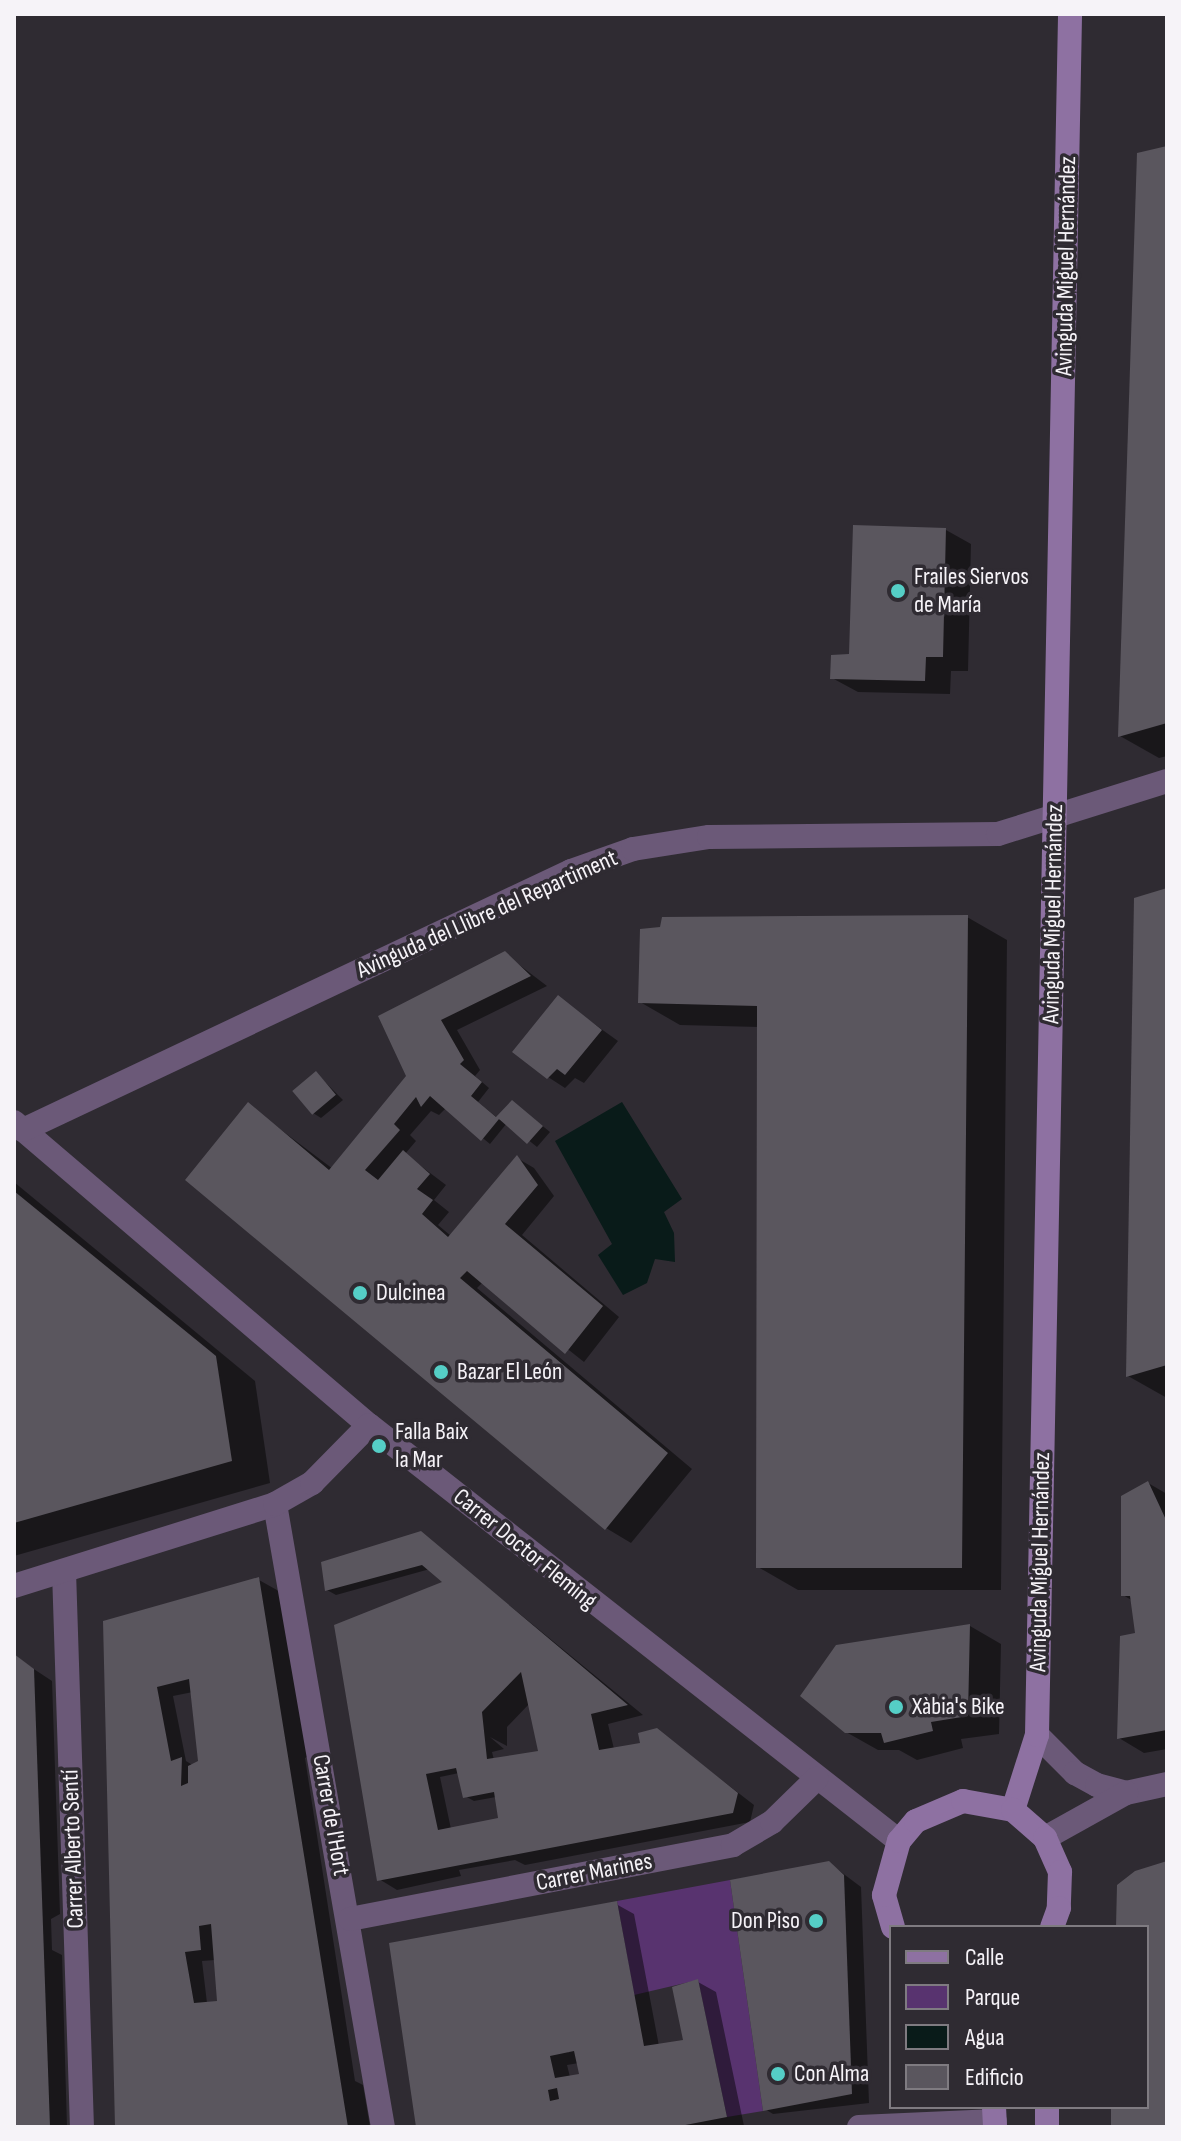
<!DOCTYPE html>
<meta charset="utf-8">
<style>
body{margin:0}
#map{position:relative;width:1181px;height:2141px;overflow:hidden;background:#2f2b32;font-family:"Sofia Sans Condensed",sans-serif}
div>[style]{position:absolute}
[style*='--x']{left:calc(var(--x)*1px);top:calc(var(--y)*1px);width:calc(var(--w)*1px);rotate:calc(var(--a)*1deg)}
.green>*{inset:0;background:#58336f}
.water>*{inset:0;background:#091b19}
.shadow>*{inset:0;background:#0007}
.building>*{inset:0;background:#5a565e;transform-origin:0 0}
.street>*{height:24px;margin:-12px;padding:0 12px;transform-origin:12px;border-radius:12px;background:#6b5978}
.secondary>*{height:24px;margin:-12px;padding:0 12px;transform-origin:12px;border-radius:12px;background:#8e71a2}
.dots>*{width:22px;height:22px;translate:-50% -50%;box-sizing:border-box;border:4px solid #2f2b32;border-radius:50%}
span{translate:-50% -50%;white-space:nowrap;text-align:center;line-height:1.15;-webkit-text-stroke:7px #2f2b32;paint-order:stroke}
.street-label{font-size:24px;color:#f6f3f8}
.poi-label{font-size:24px;color:#f6f3f8}
.left{translate:0 -50%;text-align:left}
.right{translate:-100% -50%;text-align:right}
.frame{position:absolute;inset:0;border:16px solid #f6f3f8;pointer-events:none}
.legend{position:absolute;left:889px;top:1925px;width:260px;height:184px;box-sizing:border-box;background:#2f2b32;border:2px solid #7f7b81;margin:0;padding:10px 14px;list-style:none;font-size:24px;color:#f6f3f8}
.legend li{display:flex;align-items:center;gap:16px;height:40px}
.legend b{width:40px;border:2px solid #7f7b81}
</style>
<div id="map">
<div class="green">
<i style="clip-path:polygon(730px 1880px,763px 2111px,727px 2117px,698px 1980px,634px 1995px,617px 1901px)"></i>
</div>
<div class="water">
<i style="clip-path:polygon(622px 1102px,682px 1199px,664px 1212px,674px 1233px,675px 1262px,655px 1259px,647px 1283px,623px 1295px,598px 1255px,612px 1244px,555px 1141px)"></i>
</div>
<div class="shadow">
<i style="clip-path:polygon(1167px 148px,1167px 756px,1159px 758px,1120px 736px)"></i>
<i style="clip-path:polygon(946px 530px,971px 544px,968px 671px,951px 671px,950px 694px,858px 692px,832px 678px)"></i>
<i style="clip-path:polygon(1167px 890px,1167px 1398px,1128px 1376px)"></i>
<i style="clip-path:polygon(967px 917px,1007px 940px,1001px 1590px,798px 1590px,758px 1567px,759px 1027px,680px 1025px,640px 1002px)"></i>
<i style="clip-path:polygon(505px 954px,547px 986px,457px 1030px,480px 1070px,475px 1076px,489px 1088px,478px 1102px,500px 1120px,513px 1102px,550px 1132px,537px 1147px,507px 1123px,490px 1144px,446px 1108px,439px 1115px,431px 1111px,410px 1135px,416px 1141px,405px 1154px,446px 1185px,434px 1200px,449px 1212px,438px 1225px,451px 1236px,517px 1158px,534px 1168px,554px 1196px,522px 1235px,619px 1317px,584px 1362px,483px 1282px,477px 1288px,692px 1469px,631px 1543px,606px 1528px,248px 1105px,333px 1169px,408px 1076px,380px 1017px)"></i>
<i style="clip-path:polygon(558px 998px,618px 1041px,584px 1083px,575px 1078px,565px 1088px,548px 1077px)"></i>
<i style="clip-path:polygon(316px 1073px,343px 1100px,321px 1118px,313px 1113px)"></i>
<i style="clip-path:polygon(14px 1182px,255px 1381px,270px 1483px,14px 1556px)"></i>
<i style="clip-path:polygon(1148px 1483px,1167px 1494px,1167px 1749px,1144px 1753px,1119px 1738px,1138px 1635px,1133px 1601px,1123px 1595px)"></i>
<i style="clip-path:polygon(evenodd,421px 1533px,643px 1715px,608px 1724px,614px 1749px,642px 1744px,657px 1730px,754px 1805px,750px 1822px,525px 1865px,515px 1860px,459px 1870px,461px 1876px,397px 1890px,379px 1879px,445px 1583px,430px 1569px,336px 1595px,327px 1590px,421px 1533px,530px 1703px,540px 1753px,494px 1760px,492px 1752px,504px 1749px,490px 1737px,507px 1746px,507px 1727px,530px 1703px,421px 1533px,459px 1773px,465px 1796px,474px 1801px,496px 1797px,501px 1822px,451px 1829px,440px 1777px,459px 1773px)"></i>
<i style="clip-path:polygon(evenodd,259px 1580px,284px 1594px,312px 1754px,305px 1758px,355px 2081px,363px 2085px,370px 2127px,118px 2127px,105px 1622px,259px 1580px,193px 1692px,200px 1762px,194px 1766px,186px 1761px,173px 1696px,193px 1692px,259px 1580px,215px 1960px,219px 2002px,207px 2003px,202px 1961px,215px 1960px)"></i>
<i style="clip-path:polygon(970px 1626px,1001px 1644px,999px 1734px,961px 1739px,963px 1748px,917px 1760px,899px 1750px,878px 1750px,846px 1732px)"></i>
<i style="clip-path:polygon(14px 1656px,52px 1681px,60px 1914px,51px 1919px,52px 1950px,62px 1955px,67px 2127px,14px 2127px)"></i>
<i style="clip-path:polygon(829px 1863px,861px 1887px,869px 2103px,773px 2114px,765px 2109px,732px 1881px)"></i>
<i style="clip-path:polygon(evenodd,616px 1904px,634px 1914px,659px 2046px,686px 2042px,698px 1982px,716px 1992px,744px 2126px,417px 2127px,616px 1904px,579px 2063px,582px 2075px,570px 2077px,567px 2065px,579px 2063px)"></i>
</div>
<div class="building">
<i style="clip-path:polygon(1167px 146px,1167px 723px,1118px 737px,1137px 153px)"></i>
<i style="clip-path:polygon(853px 525px,946px 528px,943px 657px,926px 657px,925px 681px,830px 679px,831px 655px,849px 654px)"></i>
<i style="clip-path:polygon(1167px 888px,1167px 1365px,1126px 1377px,1134px 898px)"></i>
<i style="clip-path:polygon(968px 915px,962px 1568px,756px 1568px,757px 1006px,638px 1003px,640px 929px,660px 927px,662px 917px)"></i>
<i style="clip-path:polygon(505px 951px,531px 976px,441px 1020px,464px 1060px,460px 1064px,482px 1082px,471px 1096px,496px 1117px,512px 1100px,543px 1126px,527px 1144px,499px 1119px,481px 1141px,430px 1096px,421px 1107px,416px 1097px,394px 1124px,400px 1130px,365px 1170px,378px 1180px,403px 1150px,430px 1174px,417px 1189px,433px 1200px,422px 1214px,448px 1237px,517px 1155px,538px 1185px,505px 1224px,603px 1306px,565px 1354px,467px 1271px,460px 1278px,668px 1453px,605px 1530px,185px 1180px,248px 1102px,329px 1170px,406px 1076px,378px 1016px)"></i>
<i style="clip-path:polygon(558px 995px,602px 1030px,565px 1075px,557px 1069px,547px 1079px,512px 1052px)"></i>
<i style="left:316px;top:1071px;width:31px;height:31px;rotate:50deg"></i>
<i style="clip-path:polygon(14px 1191px,216px 1356px,232px 1461px,14px 1523px)"></i>
<i style="clip-path:polygon(1148px 1481px,1167px 1522px,1167px 1730px,1117px 1739px,1120px 1636px,1135px 1633px,1130px 1596px,1121px 1596px,1121px 1496px)"></i>
<i style="clip-path:polygon(evenodd,421px 1531px,628px 1705px,591px 1714px,599px 1750px,640px 1743px,638px 1733px,657px 1728px,738px 1793px,733px 1813px,377px 1881px,334px 1625px,442px 1582px,422px 1565px,325px 1591px,321px 1562px,421px 1531px,521px 1672px,538px 1751px,487px 1759px,482px 1712px,521px 1672px,421px 1531px,456px 1768px,463px 1798px,494px 1792px,498px 1818px,438px 1830px,426px 1774px,456px 1768px)"></i>
<i style="clip-path:polygon(evenodd,259px 1577px,348px 2127px,115px 2127px,103px 1621px,259px 1577px,189px 1679px,198px 1761px,188px 1766px,188px 1783px,181px 1786px,182px 1757px,171px 1761px,157px 1687px,189px 1679px,259px 1577px,211px 1924px,217px 2001px,194px 2003px,185px 1952px,201px 1950px,199px 1926px,211px 1924px)"></i>
<i style="clip-path:polygon(970px 1624px,968px 1716px,931px 1722px,933px 1731px,884px 1743px,881px 1733px,845px 1733px,800px 1696px,836px 1645px)"></i>
<i style="clip-path:polygon(14px 1654px,34px 1669px,50px 2127px,14px 2127px)"></i>
<i style="clip-path:polygon(829px 1861px,844px 1875px,852px 2094px,763px 2111px,730px 1880px)"></i>
<i style="clip-path:polygon(1167px 1861px,1167px 2127px,1111px 2127px,1111px 2107px,1147px 2107px,1147px 1927px,1116px 1927px,1117px 1885px,1135px 1871px)"></i>
<i style="clip-path:polygon(evenodd,617px 1901px,644px 2046px,683px 2040px,672px 1987px,698px 1979px,727px 2117px,675px 2127px,416px 2127px,389px 1943px,617px 1901px,574px 2051px,579px 2074px,555px 2078px,550px 2056px,574px 2051px,617px 1901px,557px 2088px,559px 2099px,550px 2101px,548px 2090px,557px 2088px)"></i>
</div>
<div class="street">
<i style="--x:14;--y:1122;--w:467;--a:40.5"></i>
<i style="--x:369;--y:1425;--w:674;--a:38.13"></i>
<i style="--x:23;--y:1130;--w:606;--a:-25.3"></i>
<i style="--x:571;--y:871;--w:66;--a:-19.5"></i>
<i style="--x:633;--y:849;--w:77;--a:-9"></i>
<i style="--x:709;--y:837;--w:289;--a:-0.6"></i>
<i style="--x:998;--y:834;--w:177;--a:-17.4"></i>
<i style="--x:275;--y:1504;--w:632;--a:80.17"></i>
<i style="--x:64;--y:1571;--w:556;--a:88.15"></i>
<i style="--x:14;--y:1586;--w:274;--a:-17.4"></i>
<i style="--x:275;--y:1504;--w:43;--a:-29.6"></i>
<i style="--x:312;--y:1483;--w:81;--a:-45.5"></i>
<i style="--x:1037;--y:1735;--w:54;--a:45"></i>
<i style="--x:1075;--y:1773;--w:25;--a:29"></i>
<i style="--x:1097;--y:1785;--w:30;--a:15"></i>
<i style="--x:1126;--y:1793;--w:42;--a:-12.4"></i>
<i style="--x:1045;--y:1838;--w:93;--a:-29.1"></i>
<i style="--x:350;--y:1919;--w:390;--a:-10.9"></i>
<i style="--x:733;--y:1845;--w:45;--a:-30.5"></i>
<i style="--x:772;--y:1822;--w:62;--a:-44.3"></i>
<i style="--x:859;--y:2127;--w:136;--a:-2.5"></i>
</div>
<div class="secondary">
<i style="--x:1013;--y:1810;--w:79;--a:-72.3"></i>
<i style="--x:1037;--y:1735;--w:1721;--a:-88.9"></i>
<i style="--x:893;--y:1927;--w:33;--a:-106"></i>
<i style="--x:884;--y:1895;--w:56;--a:-74.5"></i>
<i style="--x:899;--y:1841;--w:26;--a:-50"></i>
<i style="--x:916;--y:1821;--w:51;--a:-23.1"></i>
<i style="--x:963;--y:1801;--w:51;--a:10.2"></i>
<i style="--x:1013;--y:1810;--w:43;--a:41.2"></i>
<i style="--x:1045;--y:1838;--w:37;--a:66"></i>
<i style="--x:1060;--y:1872;--w:36;--a:92"></i>
<i style="--x:1059;--y:1908;--w:20;--a:110"></i>
<i style="--x:994;--y:2107;--w:20;--a:87"></i>
<i style="--x:1047;--y:2127;--w:20;--a:-90"></i>
</div>
<div class="dots">
<i style="left:898px;top:591px;background:#55cec6"></i>
<i style="left:360px;top:1293px;background:#55cec6"></i>
<i style="left:441px;top:1372px;background:#55cec6"></i>
<i style="left:379px;top:1446px;background:#55cec6"></i>
<i style="left:896px;top:1707px;background:#55cec6"></i>
<i style="left:816px;top:1921px;background:#55cec6"></i>
<i style="left:778px;top:2074px;background:#55cec6"></i>
</div>
<div class="street-label">
<span style="left:1066px;top:266px;rotate:-89deg">Avinguda Miguel Hernández</span>
<span style="left:487px;top:914px;rotate:-24deg">Avinguda del Llibre del Repartiment</span>
<span style="left:1053px;top:914px;rotate:-89deg">Avinguda Miguel Hernández</span>
<span style="left:525px;top:1549px;rotate:39deg">Carrer Doctor Fleming</span>
<span style="left:1040px;top:1562px;rotate:-89deg">Avinguda Miguel Hernández</span>
<span style="left:331px;top:1815px;rotate:80deg">Carrer de l'Hort</span>
<span style="left:73px;top:1849px;rotate:-92deg">Carrer Alberto Sentí</span>
<span style="left:594px;top:1872px;rotate:-11deg">Carrer Marines</span>
</div>
<div class="poi-label">
<span class="left" style="left:914px;top:591px">Frailes Siervos<br>de María</span>
<span class="left" style="left:376px;top:1293px">Dulcinea</span>
<span class="left" style="left:457px;top:1372px">Bazar El León</span>
<span class="left" style="left:395px;top:1446px">Falla Baix<br>la Mar</span>
<span class="left" style="left:912px;top:1707px">Xàbia's Bike</span>
<span class="right" style="left:800px;top:1921px">Don Piso</span>
<span class="left" style="left:794px;top:2074px">Con Alma</span>
</div>
<div class="frame"></div>
<ul class="legend">
<li><b style="height:10px;background:#8e71a2"></b>Calle</li>
<li><b style="height:22px;background:#58336f"></b>Parque</li>
<li><b style="height:22px;background:#091b19"></b>Agua</li>
<li><b style="height:22px;background:#5a565e"></b>Edificio</li>
</ul>
</div>
